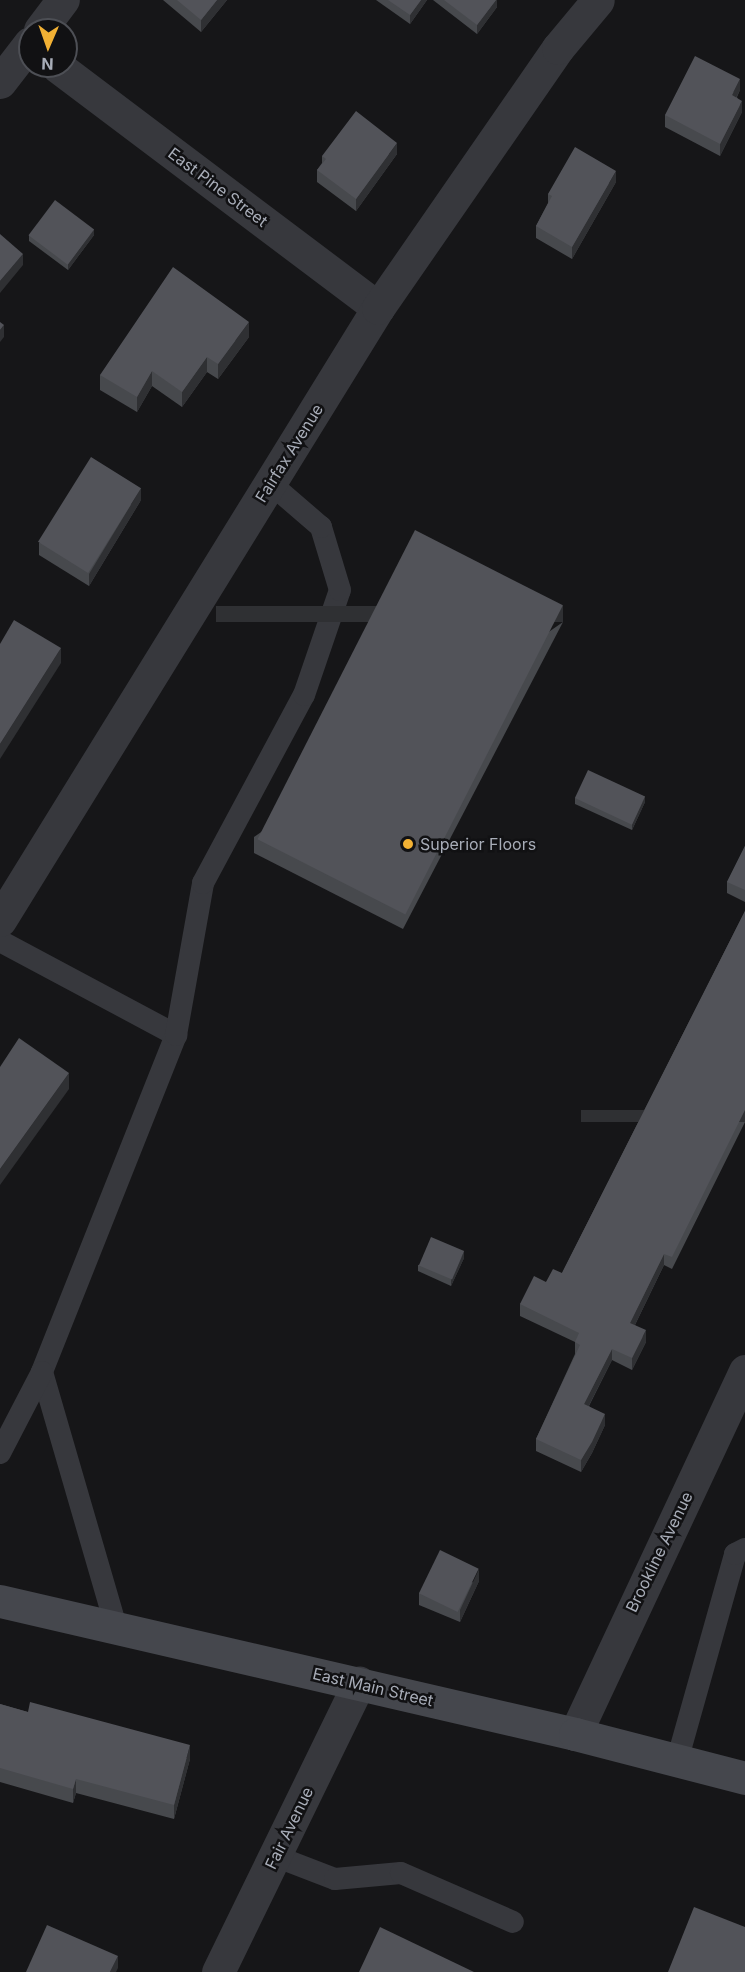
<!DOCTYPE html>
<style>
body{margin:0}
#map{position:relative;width:745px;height:1972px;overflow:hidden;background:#161618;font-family:Inter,sans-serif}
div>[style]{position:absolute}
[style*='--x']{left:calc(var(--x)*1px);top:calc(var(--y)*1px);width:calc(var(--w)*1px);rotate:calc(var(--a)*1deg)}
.service>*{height:22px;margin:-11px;padding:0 11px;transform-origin:11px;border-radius:11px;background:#37383d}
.minor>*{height:33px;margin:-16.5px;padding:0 16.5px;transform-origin:16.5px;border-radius:16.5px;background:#37383d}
.secondary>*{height:33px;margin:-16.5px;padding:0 16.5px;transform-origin:16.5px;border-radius:16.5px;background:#45474d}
.wall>*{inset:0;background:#47494d}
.shaded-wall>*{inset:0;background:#2f3033;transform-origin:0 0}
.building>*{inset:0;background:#525359;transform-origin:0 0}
.dots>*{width:16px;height:16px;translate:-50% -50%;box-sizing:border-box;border:3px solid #111113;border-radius:50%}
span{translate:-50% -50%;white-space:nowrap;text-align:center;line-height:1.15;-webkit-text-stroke:5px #111113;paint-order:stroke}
.street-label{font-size:16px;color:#a8adb8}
.poi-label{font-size:16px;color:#a8adb8}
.left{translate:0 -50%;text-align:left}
.north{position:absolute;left:18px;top:18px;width:60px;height:60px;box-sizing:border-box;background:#111113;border:2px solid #4d4f55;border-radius:50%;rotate:182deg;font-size:16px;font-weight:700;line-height:24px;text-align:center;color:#a8adb8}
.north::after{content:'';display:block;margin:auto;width:21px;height:27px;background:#f2b134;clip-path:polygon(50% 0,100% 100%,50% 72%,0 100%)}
</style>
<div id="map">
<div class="service">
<i style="--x:0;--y:941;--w:200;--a:28.1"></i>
<i style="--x:176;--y:1035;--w:363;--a:111.7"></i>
<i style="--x:42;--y:1372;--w:266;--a:73.8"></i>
<i style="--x:176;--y:1035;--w:154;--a:-79.9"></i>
<i style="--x:203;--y:883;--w:213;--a:-61.8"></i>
<i style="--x:304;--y:695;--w:111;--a:-71.1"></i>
<i style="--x:340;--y:590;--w:66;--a:-106.8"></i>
<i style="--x:321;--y:527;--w:67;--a:-139.2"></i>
<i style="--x:0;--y:1453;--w:91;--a:-62.6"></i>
<i style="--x:677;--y:1761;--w:215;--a:-74.3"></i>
<i style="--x:735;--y:1554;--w:11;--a:-27"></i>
<i style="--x:275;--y:1856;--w:64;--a:21"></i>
<i style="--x:335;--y:1879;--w:66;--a:-5.2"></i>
<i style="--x:401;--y:1873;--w:122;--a:23.6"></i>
</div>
<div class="minor">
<i style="--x:40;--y:30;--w:38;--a:-53"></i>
<i style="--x:57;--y:66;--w:402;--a:37"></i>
<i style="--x:0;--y:82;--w:49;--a:-52.4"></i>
<i style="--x:0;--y:920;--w:719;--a:-58.3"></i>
<i style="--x:378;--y:308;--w:316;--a:-55.3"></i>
<i style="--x:558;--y:48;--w:62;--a:-50.2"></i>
<i style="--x:575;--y:1734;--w:401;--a:-64.9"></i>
<i style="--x:218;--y:1972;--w:322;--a:-64"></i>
</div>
<div class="secondary">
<i style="--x:0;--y:1601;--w:590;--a:13.02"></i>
<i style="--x:575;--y:1734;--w:176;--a:14.5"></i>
</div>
<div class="wall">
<i style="clip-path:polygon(163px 0,227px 0,201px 32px)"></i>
<i style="clip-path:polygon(376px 0,427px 0,410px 24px)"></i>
<i style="clip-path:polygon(433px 0,497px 0,497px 7px,477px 34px)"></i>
<i style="clip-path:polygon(740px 90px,737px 97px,742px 112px,720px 156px,665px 127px,665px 115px)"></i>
<i style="clip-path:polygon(397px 154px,356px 211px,317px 182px,317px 170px,322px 163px,322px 156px)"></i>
<i style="clip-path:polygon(616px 182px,572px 259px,536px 238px,536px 226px,548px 203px,548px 194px)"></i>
<i style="clip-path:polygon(29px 235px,94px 235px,68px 270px,29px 241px)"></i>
<i style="clip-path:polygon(249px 337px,218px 379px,207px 372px,182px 407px,152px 386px,137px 412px,100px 390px,100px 375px)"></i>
<i style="clip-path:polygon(141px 500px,89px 586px,39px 555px,39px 543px)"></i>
<i style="clip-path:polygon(563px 622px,403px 929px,254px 853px,254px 837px)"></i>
<i style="clip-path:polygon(575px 798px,645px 802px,632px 830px,575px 804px)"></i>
<i style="clip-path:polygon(745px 846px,745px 902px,727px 893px,727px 882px)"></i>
<i style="clip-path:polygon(745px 911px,745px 1122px,672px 1269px,664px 1265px,635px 1325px,646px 1342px,632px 1370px,612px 1360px,589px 1406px,605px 1425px,592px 1453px,581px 1472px,536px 1451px,536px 1439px,575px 1354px,575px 1342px,520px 1316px,520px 1304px,546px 1282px,562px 1273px)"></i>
<i style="clip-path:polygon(464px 1258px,451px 1286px,418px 1271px,418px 1265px)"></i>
<i style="clip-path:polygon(479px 1581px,460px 1622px,419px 1605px,419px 1593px)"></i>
<i style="clip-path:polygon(0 1704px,190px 1759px,174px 1819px,76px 1793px,73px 1803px,0 1782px)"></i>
</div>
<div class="shaded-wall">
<i style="clip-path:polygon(217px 0,227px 0,201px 32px,201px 20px)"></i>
<i style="clip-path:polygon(421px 0,427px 0,410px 24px,410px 15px)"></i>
<i style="clip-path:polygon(496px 0,497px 0,497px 7px,477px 34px,477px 25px)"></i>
<i style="clip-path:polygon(740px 79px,740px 90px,732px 106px,732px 95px)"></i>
<i style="clip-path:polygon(742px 101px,742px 112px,720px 156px,720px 144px)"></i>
<i style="clip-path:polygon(397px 143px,397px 154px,356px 211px,356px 199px)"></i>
<i style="clip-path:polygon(616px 171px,616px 182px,572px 259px,572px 247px)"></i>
<i style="clip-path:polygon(94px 229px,94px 235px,68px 270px,68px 264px)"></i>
<i style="clip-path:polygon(23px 254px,23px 265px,0 293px,0 281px)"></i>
<i style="clip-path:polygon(249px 322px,249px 337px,218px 379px,218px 364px)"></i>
<i style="clip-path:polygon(4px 325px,4px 337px,0 342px,0 330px)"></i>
<i style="clip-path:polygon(207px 357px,207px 372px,182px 407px,182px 392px)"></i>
<i style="clip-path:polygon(152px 371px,152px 386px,137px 412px,137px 397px)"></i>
<i style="clip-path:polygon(141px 488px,141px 500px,89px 586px,89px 574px)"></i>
<i style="left:563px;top:606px;width:16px;height:347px;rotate:90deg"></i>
<i style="clip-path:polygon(61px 648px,61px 663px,0 759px,0 744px)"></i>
<i style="clip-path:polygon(645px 796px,645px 802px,632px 830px,632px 824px)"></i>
<i style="clip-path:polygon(69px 1073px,69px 1089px,0 1185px,0 1169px)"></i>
<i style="left:745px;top:1110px;width:12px;height:164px;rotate:90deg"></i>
<i style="clip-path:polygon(464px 1251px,464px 1258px,451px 1286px,451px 1279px)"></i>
<i style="clip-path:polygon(664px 1254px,664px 1265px,630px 1335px,630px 1323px)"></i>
<i style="clip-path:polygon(646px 1330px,646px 1342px,632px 1370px,632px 1358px)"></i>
<i style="clip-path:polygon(612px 1349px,612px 1360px,584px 1415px,584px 1404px)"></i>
<i style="clip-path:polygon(605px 1414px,605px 1425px,592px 1453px,581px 1472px,581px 1460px)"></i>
<i style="clip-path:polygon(479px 1569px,479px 1581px,460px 1622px,460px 1610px)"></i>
<i style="clip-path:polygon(190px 1745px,190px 1759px,174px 1819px,174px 1805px)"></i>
<i style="clip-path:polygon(76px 1779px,76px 1793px,73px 1803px,73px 1789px)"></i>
<i style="clip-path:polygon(118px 1956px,118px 1968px,116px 1972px,110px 1972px)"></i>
</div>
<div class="building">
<i style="clip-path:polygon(177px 0,217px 0,201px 20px)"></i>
<i style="clip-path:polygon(388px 0,421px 0,410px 15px)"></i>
<i style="clip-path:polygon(444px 0,496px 0,477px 25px)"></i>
<i style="clip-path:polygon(695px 56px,740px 79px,732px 95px,742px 101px,720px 144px,665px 115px)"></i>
<i style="clip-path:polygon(356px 111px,397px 143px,356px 199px,317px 170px,326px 159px,322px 156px)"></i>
<i style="clip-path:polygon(575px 147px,616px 171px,572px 247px,536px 226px,552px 196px,548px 194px)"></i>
<i style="left:55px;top:200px;width:49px;height:44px;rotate:37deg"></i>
<i style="clip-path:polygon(0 234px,23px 254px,0 281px)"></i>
<i style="clip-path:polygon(173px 267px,249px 322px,218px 364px,207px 357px,182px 392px,152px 371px,137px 397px,100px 375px)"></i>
<i style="clip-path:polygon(0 322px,4px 325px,0 330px)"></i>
<i style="left:91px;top:457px;width:59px;height:100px;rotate:32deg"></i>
<i style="left:415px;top:530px;width:166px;height:347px;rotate:27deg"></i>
<i style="clip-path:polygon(14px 620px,61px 648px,0 744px,0 644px)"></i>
<i style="left:588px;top:770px;width:63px;height:31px;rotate:25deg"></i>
<i style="clip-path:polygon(745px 846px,745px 890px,727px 882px)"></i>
<i style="clip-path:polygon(745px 911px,745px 1110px,672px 1257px,664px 1254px,630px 1323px,646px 1330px,632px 1358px,612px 1349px,584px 1404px,605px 1414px,592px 1442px,581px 1460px,536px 1439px,580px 1345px,575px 1342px,579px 1333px,520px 1304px,534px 1276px,546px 1282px,553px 1269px,562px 1273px)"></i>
<i style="clip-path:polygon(19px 1038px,69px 1073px,0 1169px,0 1067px)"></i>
<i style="left:431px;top:1237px;width:36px;height:31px;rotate:23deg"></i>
<i style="left:440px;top:1550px;width:43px;height:48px;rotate:26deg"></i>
<i style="clip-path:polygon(30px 1702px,190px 1745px,174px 1805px,76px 1779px,73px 1789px,0 1768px,0 1704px,28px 1712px)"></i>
<i style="clip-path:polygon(694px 1907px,745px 1927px,745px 1972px,668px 1972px)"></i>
<i style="clip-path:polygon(47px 1925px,118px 1956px,110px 1972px,26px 1972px)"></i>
<i style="clip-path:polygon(380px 1927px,474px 1972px,359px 1972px)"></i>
</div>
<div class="dots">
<i style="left:408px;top:844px;background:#f2b134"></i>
</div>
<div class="street-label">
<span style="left:218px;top:187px;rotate:37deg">East Pine Street</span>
<span style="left:289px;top:453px;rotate:-58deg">Fairfax Avenue</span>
<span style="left:659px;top:1552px;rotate:-64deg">Brookline Avenue</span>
<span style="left:373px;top:1687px;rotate:13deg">East Main Street</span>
<span style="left:289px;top:1828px;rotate:-64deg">Fair Avenue</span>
</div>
<div class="poi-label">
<span class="left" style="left:420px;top:844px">Superior Floors</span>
</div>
<div class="north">N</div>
</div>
